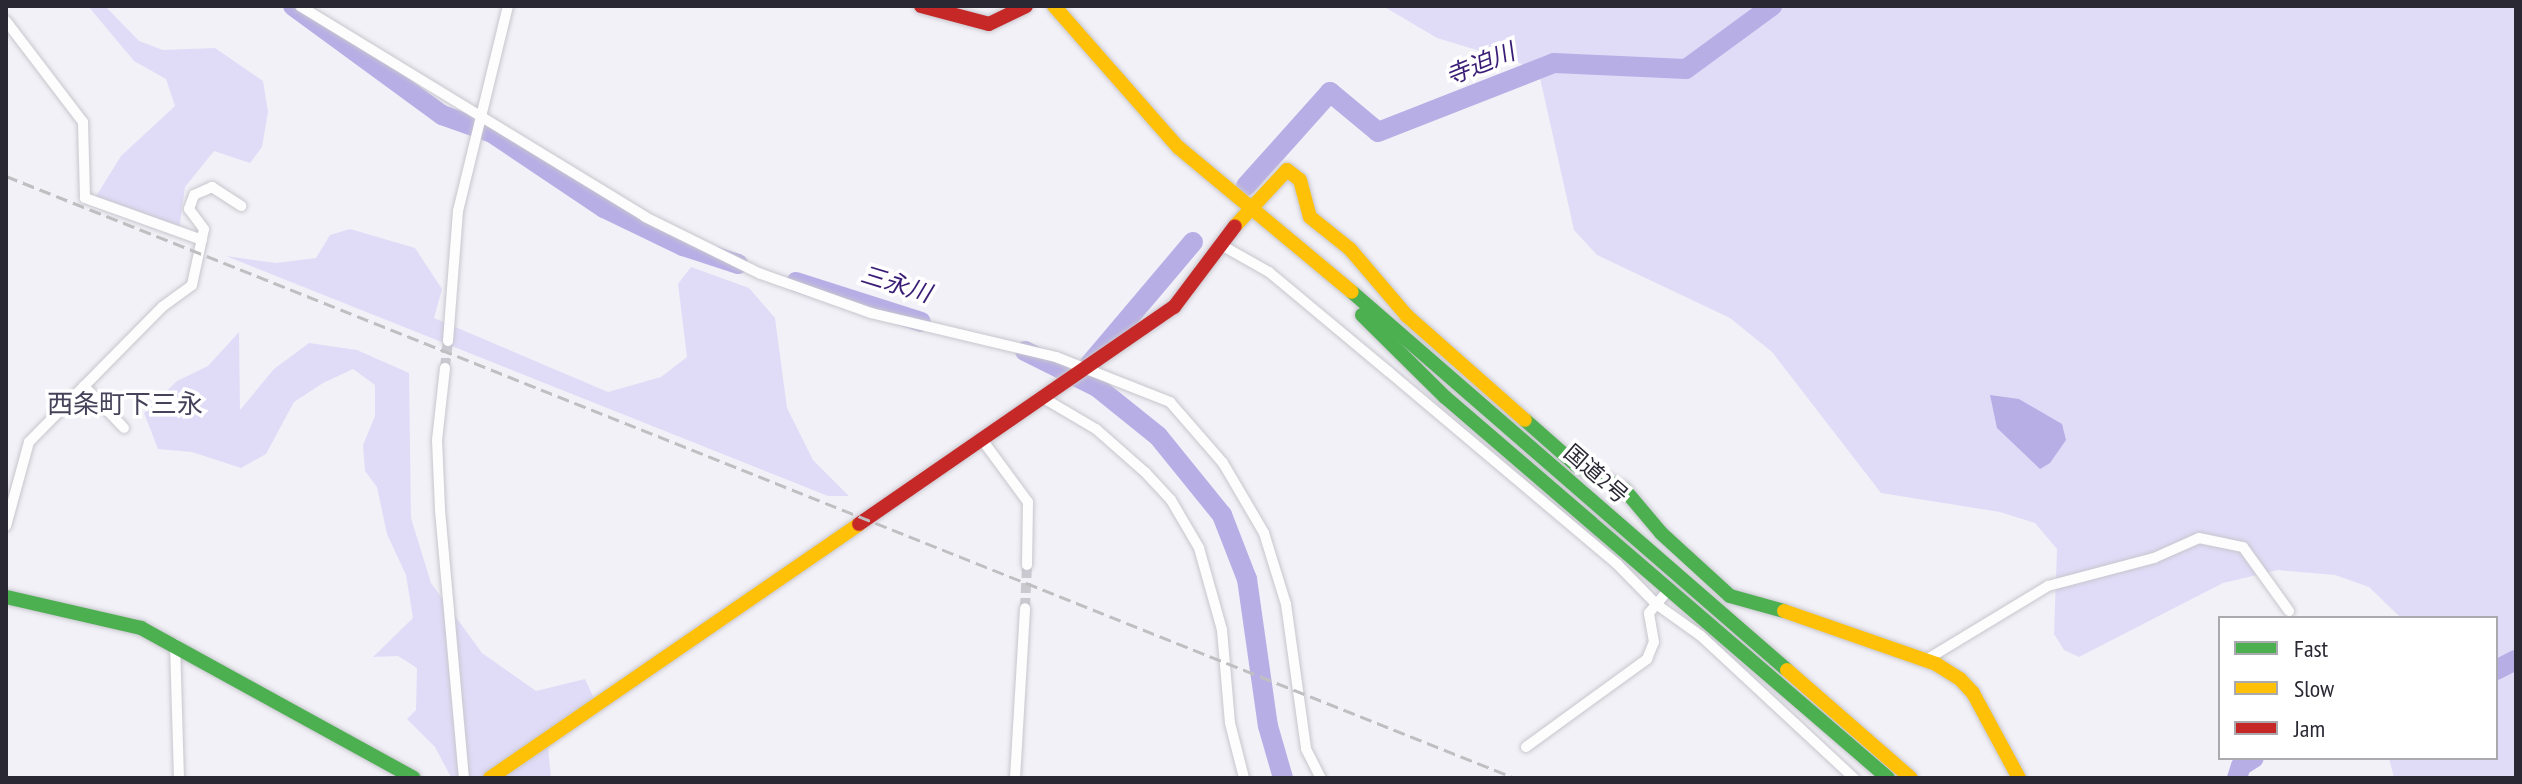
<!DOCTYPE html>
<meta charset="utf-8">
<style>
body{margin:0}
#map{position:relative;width:2522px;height:784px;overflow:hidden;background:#f2f1f7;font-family:"PT Sans Narrow","Noto Sans JP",sans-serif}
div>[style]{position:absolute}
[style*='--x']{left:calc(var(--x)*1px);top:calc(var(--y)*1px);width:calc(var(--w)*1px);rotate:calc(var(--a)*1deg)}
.green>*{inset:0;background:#e0dcf8}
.water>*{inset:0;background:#b8aee6}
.river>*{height:20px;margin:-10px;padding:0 10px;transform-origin:10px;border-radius:10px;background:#b8aee6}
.street-tunnel>*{height:10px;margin-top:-5px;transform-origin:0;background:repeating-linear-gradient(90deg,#cac9d0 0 10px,transparent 0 15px)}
.roads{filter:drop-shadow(0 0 2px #c7c6cd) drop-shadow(0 0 2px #c7c6cd)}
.street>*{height:10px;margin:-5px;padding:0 5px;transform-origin:5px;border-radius:5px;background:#fdfdfe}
.fast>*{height:14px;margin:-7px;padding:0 7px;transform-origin:7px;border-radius:7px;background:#4caf50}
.slow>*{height:14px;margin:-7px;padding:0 7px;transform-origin:7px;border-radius:7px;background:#ffc107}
.jam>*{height:14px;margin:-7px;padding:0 7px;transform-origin:7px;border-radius:7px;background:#c62828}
.rail>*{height:3px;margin-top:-1.5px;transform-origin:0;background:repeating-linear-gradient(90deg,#bfbfc1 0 12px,transparent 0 18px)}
span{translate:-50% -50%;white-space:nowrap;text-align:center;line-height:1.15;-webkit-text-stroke:7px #fff;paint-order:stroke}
.street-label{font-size:22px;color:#2a2833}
.water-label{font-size:24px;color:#391c75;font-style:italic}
.quarter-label{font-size:26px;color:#46425a}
.frame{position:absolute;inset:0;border:8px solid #2a2833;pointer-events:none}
.legend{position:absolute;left:2218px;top:616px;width:280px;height:144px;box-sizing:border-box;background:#fff;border:2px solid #aaa9ad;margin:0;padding:10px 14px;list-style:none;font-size:24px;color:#2a2833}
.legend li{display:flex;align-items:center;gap:16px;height:40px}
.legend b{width:40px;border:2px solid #aaa9ad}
</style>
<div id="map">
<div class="green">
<i style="clip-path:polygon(88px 6px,105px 6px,139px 41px,163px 50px,215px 48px,263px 81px,268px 112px,262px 147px,250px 163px,214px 151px,185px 187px,179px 230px,95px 198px,121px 156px,175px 106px,166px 79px,134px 61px)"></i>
<i style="clip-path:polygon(1383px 6px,2516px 6px,2516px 778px,2394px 778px,2389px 758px,2496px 758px,2496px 618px,2401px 618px,2369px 587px,2335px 575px,2278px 570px,2223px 583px,2079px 657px,2064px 650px,2054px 634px,2057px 549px,2035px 523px,2000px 512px,1881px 493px,1772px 352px,1730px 318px,1597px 255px,1574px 230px,1540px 78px,1520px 63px,1437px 38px)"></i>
<i style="clip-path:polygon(350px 229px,415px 248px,442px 289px,434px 318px,608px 392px,661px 377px,687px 357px,678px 284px,691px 267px,749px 288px,775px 318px,787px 408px,813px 460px,849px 496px,828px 496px,226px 256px,276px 263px,316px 258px,330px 235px)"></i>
<i style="clip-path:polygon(239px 332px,240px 410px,274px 369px,309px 343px,357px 350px,409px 373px,411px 518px,431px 583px,482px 653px,536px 691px,585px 679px,598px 707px,548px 748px,551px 778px,451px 777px,435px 747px,407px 719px,416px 710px,417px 668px,398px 656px,373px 657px,413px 618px,406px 575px,387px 534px,377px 487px,365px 471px,363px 445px,375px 416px,375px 385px,353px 369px,323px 383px,294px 402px,266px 454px,241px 468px,192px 452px,158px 449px,144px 413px,177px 381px,208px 366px)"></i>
</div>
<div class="water">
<i style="clip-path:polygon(1990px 395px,2019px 399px,2062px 424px,2066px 440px,2050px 463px,2040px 469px,1997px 428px)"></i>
</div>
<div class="river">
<i style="--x:293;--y:6;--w:185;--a:36.2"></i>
<i style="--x:442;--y:115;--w:53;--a:19.8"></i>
<i style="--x:492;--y:133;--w:135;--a:33.8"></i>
<i style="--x:604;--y:208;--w:88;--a:25.7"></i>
<i style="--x:683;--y:246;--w:58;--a:18.1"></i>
<i style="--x:1246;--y:186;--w:126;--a:-48.2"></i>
<i style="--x:1330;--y:92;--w:62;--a:39.8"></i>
<i style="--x:1378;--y:132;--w:189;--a:-21.4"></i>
<i style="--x:1554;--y:63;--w:132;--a:2.6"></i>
<i style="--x:1686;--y:69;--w:107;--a:-36.2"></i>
<i style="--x:796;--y:282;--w:131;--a:17.7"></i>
<i style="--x:1025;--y:351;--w:80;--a:26.6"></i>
<i style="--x:1097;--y:387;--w:78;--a:38.8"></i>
<i style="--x:1158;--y:436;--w:102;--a:51"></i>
<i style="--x:1222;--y:515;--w:69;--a:68.7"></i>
<i style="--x:1247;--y:579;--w:148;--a:81.9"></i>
<i style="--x:1268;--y:726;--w:54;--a:73.9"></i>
<i style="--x:1089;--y:365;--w:161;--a:-49.8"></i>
<i style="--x:2496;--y:670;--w:22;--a:-27"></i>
<i style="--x:2237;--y:778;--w:13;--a:-72"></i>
<i style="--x:2241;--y:766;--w:15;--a:-32"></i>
</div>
<div class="street-tunnel">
<i style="--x:445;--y:368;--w:27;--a:-84"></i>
<i style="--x:1025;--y:608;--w:43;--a:-87.3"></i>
</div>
<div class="roads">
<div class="street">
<i style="--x:300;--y:6;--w:404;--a:31.4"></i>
<i style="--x:645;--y:217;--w:129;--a:26.2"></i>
<i style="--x:761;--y:274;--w:117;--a:19.5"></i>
<i style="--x:871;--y:313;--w:190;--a:13.4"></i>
<i style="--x:1056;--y:357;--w:123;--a:21.5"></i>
<i style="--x:1170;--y:402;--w:81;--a:49"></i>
<i style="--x:1223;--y:463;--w:81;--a:59.6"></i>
<i style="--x:1264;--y:533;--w:74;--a:72.8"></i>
<i style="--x:1286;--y:604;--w:146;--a:82.1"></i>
<i style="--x:1306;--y:749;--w:33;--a:63"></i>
<i style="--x:6;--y:21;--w:127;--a:52.7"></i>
<i style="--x:83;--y:122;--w:76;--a:88.5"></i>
<i style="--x:85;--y:198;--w:124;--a:19.7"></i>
<i style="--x:1223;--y:246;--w:53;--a:29.5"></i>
<i style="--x:1269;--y:272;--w:156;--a:39.8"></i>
<i style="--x:1389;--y:372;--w:298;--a:40.1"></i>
<i style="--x:1617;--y:564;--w:56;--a:45.7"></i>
<i style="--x:1656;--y:604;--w:55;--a:35.4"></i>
<i style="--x:1701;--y:636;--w:209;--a:42.9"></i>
<i style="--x:448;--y:341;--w:130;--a:-85.6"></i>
<i style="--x:458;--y:211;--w:211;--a:-76.3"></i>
<i style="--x:445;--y:368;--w:72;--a:96.3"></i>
<i style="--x:437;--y:440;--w:70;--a:87.5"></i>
<i style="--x:440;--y:510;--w:269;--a:84.9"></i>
<i style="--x:84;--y:386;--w:58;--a:46.4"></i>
<i style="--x:1045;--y:399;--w:59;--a:30.5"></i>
<i style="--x:1096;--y:429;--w:65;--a:41.3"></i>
<i style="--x:1145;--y:472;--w:38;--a:47"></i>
<i style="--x:1171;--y:500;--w:56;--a:59.7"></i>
<i style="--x:1199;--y:548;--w:85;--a:74.3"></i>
<i style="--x:1222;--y:630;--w:93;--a:85.1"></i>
<i style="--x:1230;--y:723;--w:57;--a:75.7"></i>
<i style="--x:983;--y:441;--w:76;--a:53.6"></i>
<i style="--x:1028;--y:502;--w:63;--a:90.9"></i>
<i style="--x:6;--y:526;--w:87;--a:-74.7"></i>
<i style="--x:29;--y:442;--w:190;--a:-45.4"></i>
<i style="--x:162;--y:307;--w:37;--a:-36"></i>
<i style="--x:192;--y:285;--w:57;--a:-77.9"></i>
<i style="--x:204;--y:229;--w:25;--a:-127"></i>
<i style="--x:189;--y:209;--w:15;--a:-70"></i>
<i style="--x:194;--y:195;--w:20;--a:-24"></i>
<i style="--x:212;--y:187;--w:35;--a:33"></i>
<i style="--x:175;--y:644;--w:134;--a:88.3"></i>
<i style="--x:1926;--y:660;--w:143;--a:-31.2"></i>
<i style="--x:2048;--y:586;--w:110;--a:-14.8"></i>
<i style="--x:2154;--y:558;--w:49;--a:-24"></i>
<i style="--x:2199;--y:538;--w:45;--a:11.6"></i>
<i style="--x:2243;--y:547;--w:79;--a:54.3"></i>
<i style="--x:1526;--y:747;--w:150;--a:-36"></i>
<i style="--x:1647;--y:659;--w:18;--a:-68"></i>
<i style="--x:1654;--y:642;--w:29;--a:-100"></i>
<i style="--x:1649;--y:613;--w:23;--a:-50"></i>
<i style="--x:1015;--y:778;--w:170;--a:-86.6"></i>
</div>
<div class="fast">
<i style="--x:1352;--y:292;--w:576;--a:40.99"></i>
<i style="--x:1362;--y:315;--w:117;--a:44.7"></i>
<i style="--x:1445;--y:397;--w:584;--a:40.7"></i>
<i style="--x:1525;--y:420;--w:68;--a:41.4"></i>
<i style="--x:1576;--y:465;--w:54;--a:26.6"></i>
<i style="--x:1624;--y:489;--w:57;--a:49.9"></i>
<i style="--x:1661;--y:533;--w:93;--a:42.4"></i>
<i style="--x:1730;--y:596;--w:56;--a:15.5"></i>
<i style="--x:6;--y:597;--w:139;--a:12.9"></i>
<i style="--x:141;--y:628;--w:311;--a:28.8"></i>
</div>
<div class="slow">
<i style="--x:1054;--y:6;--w:188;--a:48.7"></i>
<i style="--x:1178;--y:147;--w:226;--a:39.8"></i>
<i style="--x:1235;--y:226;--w:76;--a:-47.1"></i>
<i style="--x:1287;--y:170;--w:16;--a:38"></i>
<i style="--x:1300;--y:180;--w:38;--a:75"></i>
<i style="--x:1310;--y:217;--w:51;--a:38.7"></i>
<i style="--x:1350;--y:249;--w:88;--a:49.6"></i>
<i style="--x:1407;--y:316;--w:157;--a:41.4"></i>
<i style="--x:1784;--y:611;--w:161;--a:19.2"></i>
<i style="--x:1936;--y:664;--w:28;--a:32"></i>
<i style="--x:1960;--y:679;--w:19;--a:47"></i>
<i style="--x:1973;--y:693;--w:97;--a:61.6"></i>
<i style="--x:1787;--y:670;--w:164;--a:41.1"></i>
<i style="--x:490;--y:778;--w:448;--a:-34.5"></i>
</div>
<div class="jam">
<i style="--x:921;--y:6;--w:70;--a:14.8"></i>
<i style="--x:989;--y:24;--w:41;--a:-25.9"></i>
<i style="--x:859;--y:524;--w:383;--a:-34.6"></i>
<i style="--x:1174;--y:307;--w:101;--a:-53"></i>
</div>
</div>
<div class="rail">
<i style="--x:6;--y:176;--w:1625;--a:21.75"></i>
</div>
<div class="street-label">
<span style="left:1596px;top:474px;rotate:41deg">国道2号</span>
</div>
<div class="water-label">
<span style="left:1480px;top:64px;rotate:-22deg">寺迫川</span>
<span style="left:896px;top:284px;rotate:17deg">三永川</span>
</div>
<div class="quarter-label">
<span style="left:125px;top:404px">西条町下三永</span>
</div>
<div class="frame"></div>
<ul class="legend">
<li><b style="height:10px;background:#4caf50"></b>Fast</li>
<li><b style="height:10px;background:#ffc107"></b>Slow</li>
<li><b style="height:10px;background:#c62828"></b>Jam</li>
</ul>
</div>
